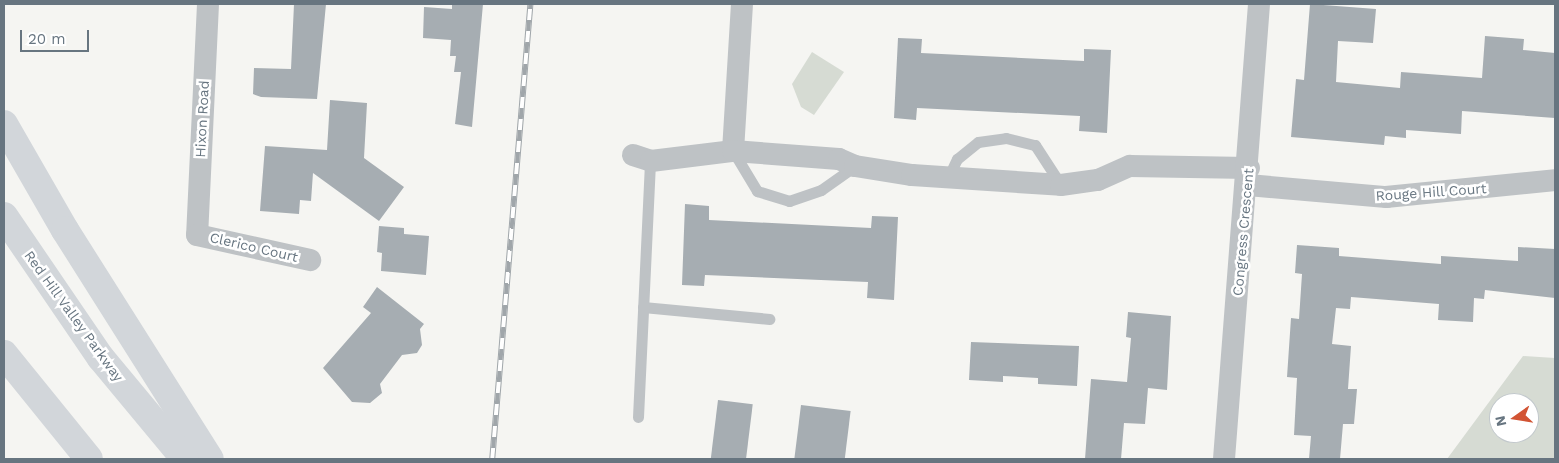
<!DOCTYPE html>
<style>
body{margin:0}
#map{position:relative;width:1559px;height:463px;overflow:hidden;background:#f5f5f2;font-family:"Work Sans",sans-serif}
div>[style]{position:absolute}
[style*='--x']{left:calc(var(--x)*1px);top:calc(var(--y)*1px);width:calc(var(--w)*1px);rotate:calc(var(--a)*1deg)}
.green>*{inset:0;background:#d6dbd3}
.building>*{inset:0;background:#a6adb2;transform-origin:0 0}
.service>*{height:11px;margin:-5.5px;padding:0 5.5px;transform-origin:5.5px;border-radius:5.5px;background:#bec2c5}
.minor>*{height:22px;margin:-11px;padding:0 11px;transform-origin:11px;border-radius:11px;background:#bec2c5}
.motorway>*{height:28px;margin:-14px;padding:0 14px;transform-origin:14px;border-radius:14px;background:#d2d6da}
.rail>*{height:5.5px;margin-top:-2.75px;transform-origin:0;background:repeating-linear-gradient(90deg,#fff 0 11px,#a0a6aa 0 22px);box-sizing:border-box;border-block:1px solid #a0a6aa}
span{translate:-50% -50%;white-space:nowrap;text-align:center;line-height:1.15;-webkit-text-stroke:5px #fff;paint-order:stroke}
.street-label{font-size:14px;color:#677580}
.frame{position:absolute;inset:0;border:5px solid #677580;pointer-events:none}
.north{position:absolute;left:1489px;top:393px;width:50px;height:50px;box-sizing:border-box;background:#fff;border:1px solid #c2c8cc;border-radius:50%;rotate:257deg;font-size:14px;font-weight:700;line-height:20px;text-align:center;color:#677580}
.north::after{content:'';display:block;margin:auto;width:18px;height:22px;background:#d25434;clip-path:polygon(50% 0,100% 100%,50% 72%,0 100%)}
.scale{position:absolute;left:20px;top:30px;width:69px;height:22px;box-sizing:border-box;border:2px solid #677580;border-top:0;padding-left:6px;font-size:15px;line-height:18px;white-space:nowrap;color:#677580;-webkit-text-stroke:4px #fff;paint-order:stroke}
</style>
<div id="map">
<div class="green">
<i style="clip-path:polygon(812px 52px,844px 72px,814px 115px,801px 107px,792px 84px)"></i>
<i style="clip-path:polygon(evenodd,1523px 356px,1555px 358px,1555px 459px,1447px 459px,1523px 356px,1499px 403px,1529px 403px,1529px 433px,1499px 433px,1499px 403px)"></i>
</div>
<div class="building">
<i style="clip-path:polygon(294px 4px,326px 4px,317px 99px,261px 97px,253px 94px,254px 68px,291px 69px)"></i>
<i style="clip-path:polygon(452px 4px,483px 4px,472px 127px,455px 124px,461px 72px,454px 72px,456px 56px,450px 56px,451px 40px,423px 38px,424px 7px,452px 9px)"></i>
<i style="clip-path:polygon(1310px 4px,1376px 9px,1373px 43px,1338px 41px,1336px 82px,1400px 88px,1401px 72px,1482px 78px,1485px 36px,1524px 39px,1523px 50px,1555px 53px,1555px 118px,1462px 111px,1461px 134px,1406px 130px,1406px 138px,1385px 136px,1384px 145px,1291px 137px,1296px 79px,1304px 80px)"></i>
<i style="clip-path:polygon(898px 38px,922px 39px,921px 53px,1084px 61px,1084px 49px,1111px 50px,1107px 133px,1079px 131px,1080px 116px,917px 108px,916px 120px,894px 118px)"></i>
<i style="clip-path:polygon(330px 100px,367px 103px,364px 158px,404px 187px,379px 221px,313px 173px,311px 201px,300px 200px,299px 214px,260px 211px,265px 146px,327px 150px)"></i>
<i style="clip-path:polygon(685px 204px,709px 206px,709px 220px,871px 228px,872px 216px,898px 217px,894px 300px,867px 298px,868px 282px,705px 275px,704px 286px,682px 285px)"></i>
<i style="clip-path:polygon(379px 226px,404px 228px,404px 234px,429px 236px,426px 275px,381px 271px,382px 253px,377px 252px)"></i>
<i style="clip-path:polygon(1297px 245px,1339px 248px,1339px 256px,1441px 264px,1441px 256px,1518px 261px,1518px 247px,1555px 249px,1555px 298px,1485px 290px,1484px 299px,1474px 298px,1473px 322px,1438px 320px,1439px 304px,1351px 297px,1350px 309px,1336px 308px,1332px 344px,1351px 346px,1348px 389px,1357px 389px,1354px 424px,1343px 424px,1340px 459px,1309px 459px,1311px 436px,1294px 435px,1297px 378px,1287px 377px,1291px 318px,1299px 319px,1302px 274px,1295px 273px)"></i>
<i style="clip-path:polygon(377px 287px,424px 324px,420px 329px,422px 345px,417px 353px,402px 355px,380px 384px,382px 393px,370px 403px,352px 402px,323px 368px,371px 313px,363px 307px)"></i>
<i style="clip-path:polygon(1128px 312px,1171px 316px,1167px 390px,1148px 388px,1145px 424px,1124px 423px,1121px 459px,1085px 459px,1091px 379px,1127px 382px,1131px 338px,1126px 337px)"></i>
<i style="clip-path:polygon(971px 342px,1079px 346px,1077px 386px,1038px 384px,1038px 378px,1003px 376px,1003px 382px,969px 380px)"></i>
<i style="left:718px;top:400px;width:35px;height:59px;rotate:7deg"></i>
<i style="left:801px;top:405px;width:50px;height:54px;rotate:7deg"></i>
</div>
<div class="service">
<i style="--x:733;--y:151;--w:47;--a:59"></i>
<i style="--x:757;--y:191;--w:34;--a:17"></i>
<i style="--x:789;--y:201;--w:34;--a:-19"></i>
<i style="--x:821;--y:190;--w:42;--a:-35.2"></i>
<i style="--x:948;--y:178;--w:21;--a:-65"></i>
<i style="--x:957;--y:159;--w:27;--a:-39"></i>
<i style="--x:978;--y:142;--w:28;--a:-8"></i>
<i style="--x:1006;--y:138;--w:30;--a:14"></i>
<i style="--x:1035;--y:145;--w:48;--a:57"></i>
<i style="--x:643;--y:307;--w:127;--a:5.4"></i>
<i style="--x:638;--y:417;--w:256;--a:-87.3"></i>
</div>
<div class="minor">
<i style="--x:208;--y:4;--w:231;--a:92.7"></i>
<i style="--x:197;--y:235;--w:116;--a:12.5"></i>
<i style="--x:733;--y:151;--w:147;--a:-86.5"></i>
<i style="--x:633;--y:155;--w:19;--a:18"></i>
<i style="--x:651;--y:161;--w:83;--a:-7"></i>
<i style="--x:733;--y:151;--w:106;--a:4.3"></i>
<i style="--x:839;--y:159;--w:17;--a:24"></i>
<i style="--x:855;--y:166;--w:58;--a:9"></i>
<i style="--x:912;--y:175;--w:149;--a:3.8"></i>
<i style="--x:1061;--y:185;--w:37;--a:-8"></i>
<i style="--x:1098;--y:180;--w:35;--a:-24"></i>
<i style="--x:1130;--y:166;--w:119;--a:1"></i>
<i style="--x:1248;--y:185;--w:139;--a:5"></i>
<i style="--x:1386;--y:197;--w:170;--a:-5.7"></i>
<i style="--x:1224;--y:459;--w:456;--a:-85.6"></i>
</div>
<div class="motorway">
<i style="--x:4;--y:124;--w:122;--a:60.1"></i>
<i style="--x:65;--y:230;--w:271;--a:57.7"></i>
<i style="--x:4;--y:216;--w:172;--a:55.7"></i>
<i style="--x:101;--y:358;--w:131;--a:50.3"></i>
<i style="--x:4;--y:354;--w:135;--a:51"></i>
</div>
<div class="rail">
<i style="--x:492;--y:459;--w:457;--a:-85.2"></i>
</div>
<div class="street-label">
<span style="left:202px;top:119px;rotate:-87deg">Hixon Road</span>
<span style="left:1431px;top:192px;rotate:-4deg">Rouge Hill Court</span>
<span style="left:1243px;top:232px;rotate:-85deg">Congress Crescent</span>
<span style="left:254px;top:247px;rotate:13deg">Clerico Court</span>
<span style="left:74px;top:316px;rotate:54deg">Red Hill Valley Parkway</span>
</div>
<div class="frame"></div>
<div class="north">N</div>
<div class="scale">20 m</div>
</div>
